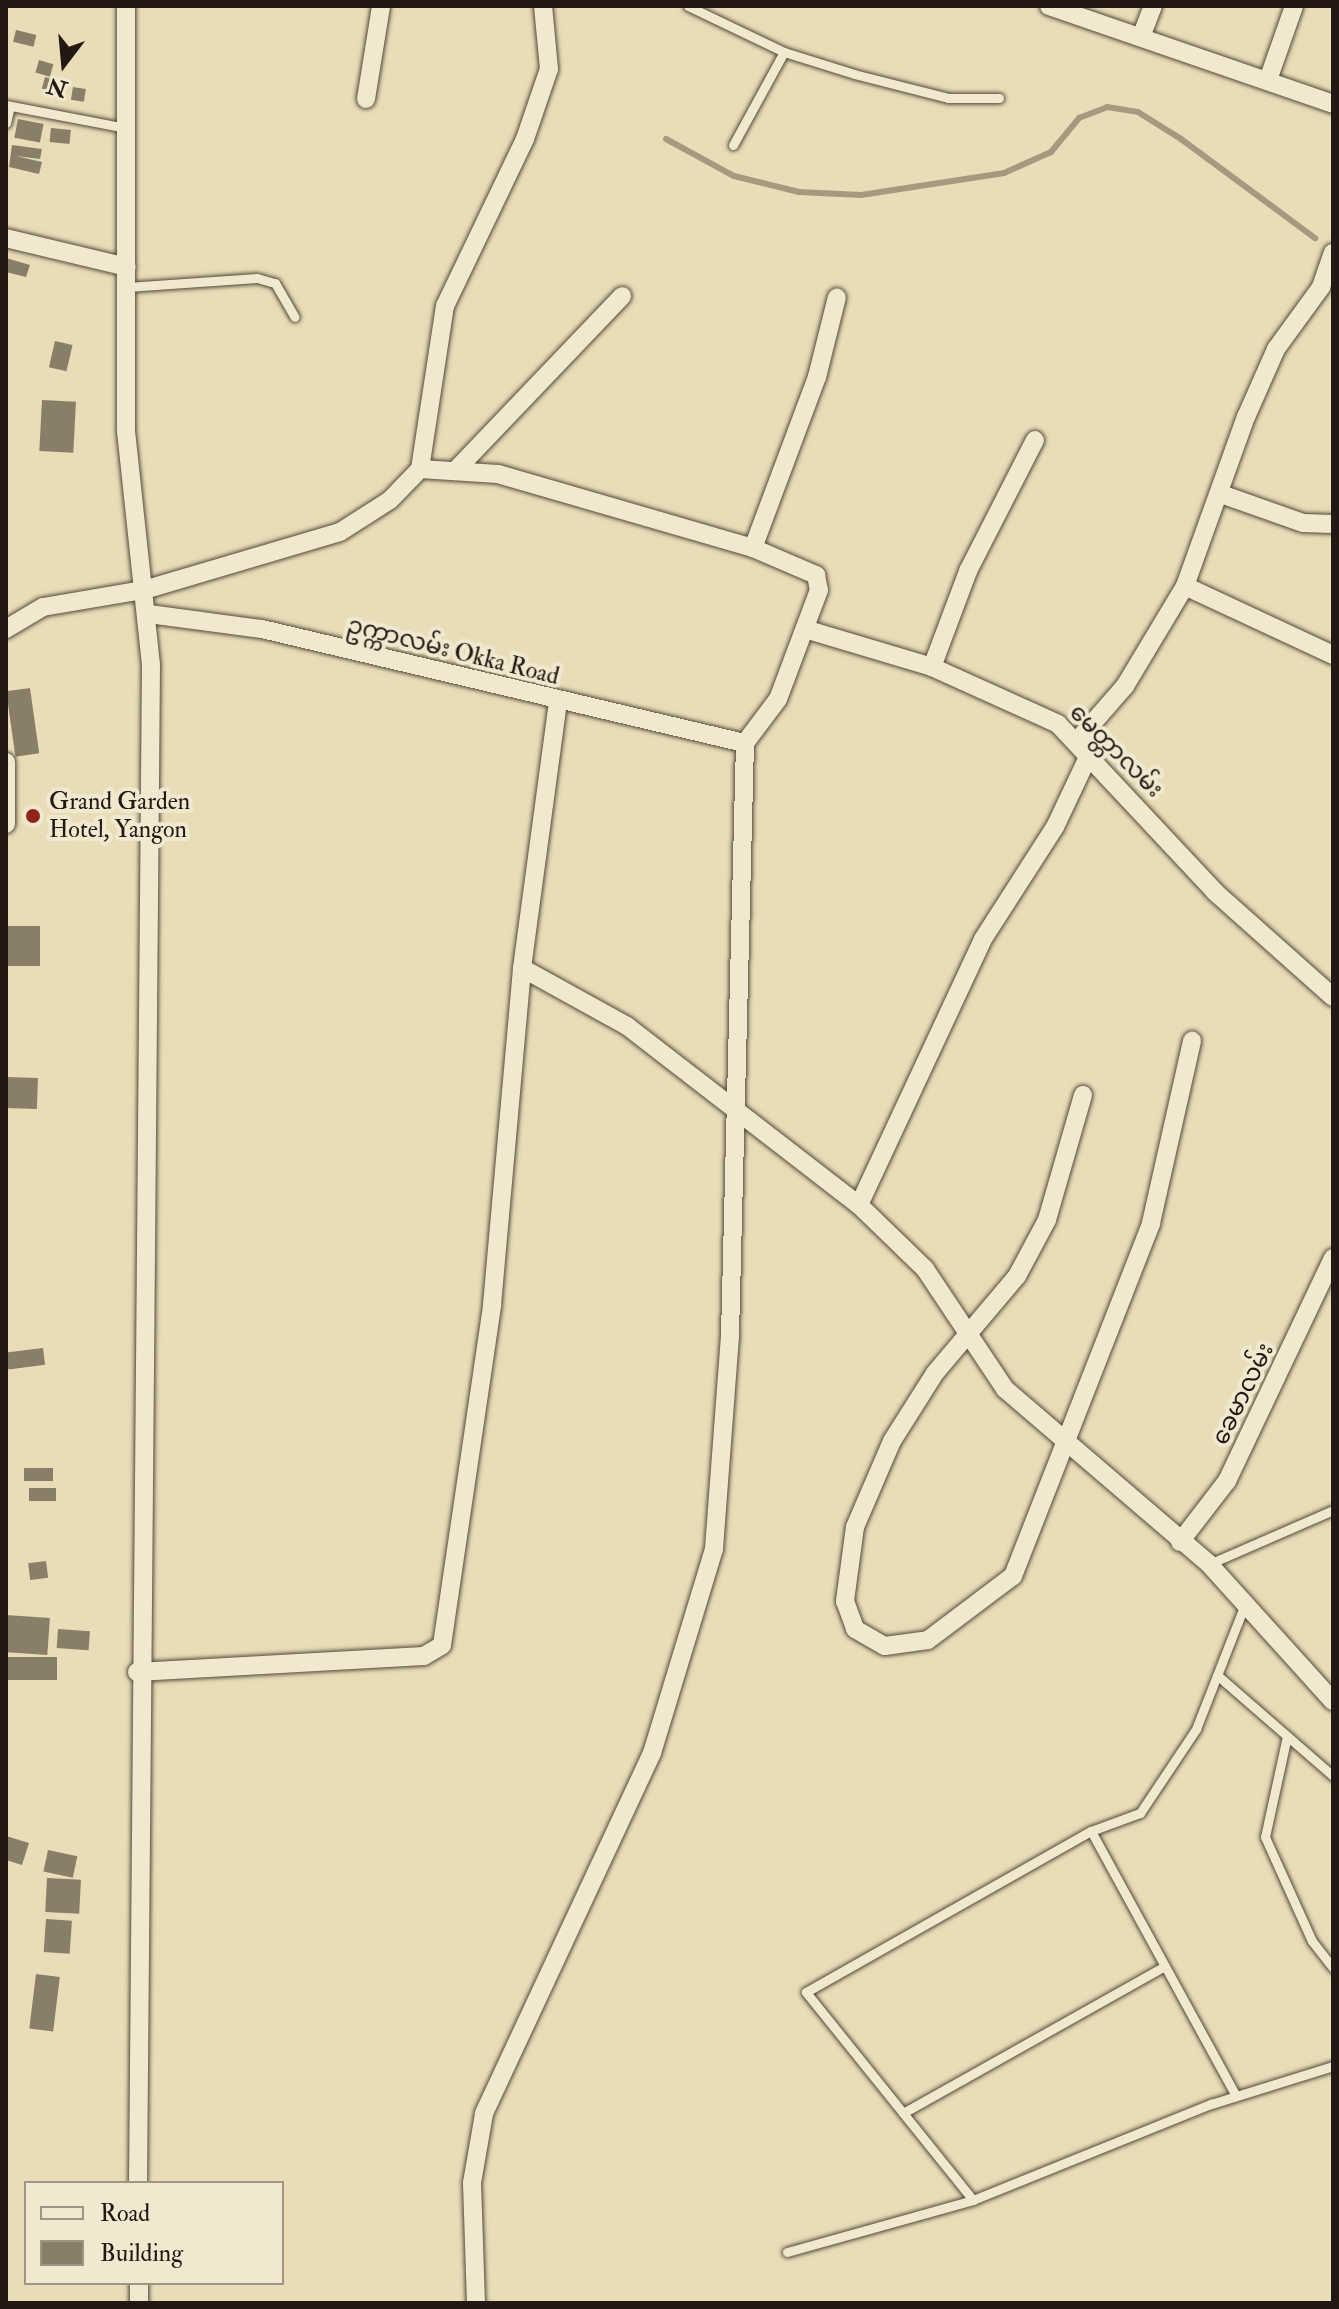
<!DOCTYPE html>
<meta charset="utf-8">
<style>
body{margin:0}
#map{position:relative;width:1339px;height:2309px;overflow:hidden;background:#e8ddb7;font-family:"IM FELL Double Pica","Noto Sans Myanmar",serif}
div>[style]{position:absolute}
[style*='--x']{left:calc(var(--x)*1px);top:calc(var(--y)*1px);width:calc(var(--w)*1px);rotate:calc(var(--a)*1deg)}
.stream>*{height:6px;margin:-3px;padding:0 3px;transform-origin:3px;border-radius:3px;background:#a59a7f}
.building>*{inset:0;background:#897e68;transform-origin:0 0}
.roads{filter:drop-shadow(0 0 2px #54493b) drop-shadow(0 0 2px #54493b)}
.lane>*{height:9px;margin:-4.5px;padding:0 4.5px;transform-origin:4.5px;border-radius:4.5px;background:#f0e9d0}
.street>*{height:18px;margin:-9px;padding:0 9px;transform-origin:9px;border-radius:9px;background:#f0e9d0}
.dots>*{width:22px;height:22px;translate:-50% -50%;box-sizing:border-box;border:4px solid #f0e9d0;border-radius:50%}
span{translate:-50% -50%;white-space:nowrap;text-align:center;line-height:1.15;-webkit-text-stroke:8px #f0e9d0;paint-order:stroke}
.street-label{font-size:24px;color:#231812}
.poi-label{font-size:24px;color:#231812}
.left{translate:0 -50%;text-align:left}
.frame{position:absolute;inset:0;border:8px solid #231812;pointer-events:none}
.legend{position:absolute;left:24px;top:2181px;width:260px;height:104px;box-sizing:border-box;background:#f0e9d0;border:2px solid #9e9584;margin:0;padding:10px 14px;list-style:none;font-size:24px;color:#231812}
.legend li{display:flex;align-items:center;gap:16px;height:40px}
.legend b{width:40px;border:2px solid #9e9584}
.north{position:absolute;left:24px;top:24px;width:80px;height:80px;-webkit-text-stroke:6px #f0e9d0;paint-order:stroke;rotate:196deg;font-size:22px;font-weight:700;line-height:32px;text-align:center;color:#231812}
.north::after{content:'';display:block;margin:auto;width:28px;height:36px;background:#231812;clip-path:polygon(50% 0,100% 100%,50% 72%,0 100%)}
</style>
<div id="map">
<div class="stream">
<i style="--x:666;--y:139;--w:77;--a:28.6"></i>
<i style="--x:734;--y:176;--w:67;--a:13.8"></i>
<i style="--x:799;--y:192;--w:62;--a:2.8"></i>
<i style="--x:861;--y:195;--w:145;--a:-8.7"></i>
<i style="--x:1004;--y:173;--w:51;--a:-24.1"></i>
<i style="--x:1051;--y:152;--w:44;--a:-50.5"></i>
<i style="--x:1079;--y:118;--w:30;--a:-21"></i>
<i style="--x:1107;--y:107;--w:31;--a:9"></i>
<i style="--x:1138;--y:112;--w:51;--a:32.1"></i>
<i style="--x:1181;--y:139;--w:167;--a:36.5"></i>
</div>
<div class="building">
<i style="left:16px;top:30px;width:21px;height:12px;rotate:14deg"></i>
<i style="left:39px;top:60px;width:15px;height:13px;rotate:16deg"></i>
<i style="left:45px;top:77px;width:16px;height:12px;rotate:15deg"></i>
<i style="left:73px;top:87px;width:13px;height:13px;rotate:9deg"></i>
<i style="left:18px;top:119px;width:26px;height:19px;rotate:11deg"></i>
<i style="left:51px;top:128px;width:20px;height:14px;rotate:6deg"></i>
<i style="clip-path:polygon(12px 145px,42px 149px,40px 159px,16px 156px,42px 162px,39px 174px,9px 167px)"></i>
<i style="clip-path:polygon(6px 258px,30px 265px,26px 277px,6px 272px)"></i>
<i style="left:55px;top:341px;width:18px;height:27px;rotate:13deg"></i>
<i style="left:42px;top:400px;width:34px;height:51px;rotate:3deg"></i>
<i style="left:30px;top:688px;width:66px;height:24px;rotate:82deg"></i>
<i style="left:40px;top:926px;width:40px;height:34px;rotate:90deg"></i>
<i style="left:6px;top:1077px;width:32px;height:31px;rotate:2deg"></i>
<i style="left:43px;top:1348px;width:17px;height:37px;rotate:83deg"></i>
<i style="left:53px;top:1468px;width:13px;height:29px;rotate:90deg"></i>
<i style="left:56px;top:1488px;width:13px;height:27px;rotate:90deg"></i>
<i style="left:46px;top:1561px;width:17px;height:18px;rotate:83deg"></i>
<i style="left:6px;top:1615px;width:44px;height:37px;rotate:4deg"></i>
<i style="left:58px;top:1629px;width:32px;height:19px;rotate:4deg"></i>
<i style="left:6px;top:1657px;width:51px;height:23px"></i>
<i style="clip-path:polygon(6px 1836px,29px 1843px,22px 1865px,6px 1860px)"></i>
<i style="left:48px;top:1850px;width:30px;height:22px;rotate:12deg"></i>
<i style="left:47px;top:1878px;width:34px;height:34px;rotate:3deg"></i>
<i style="left:46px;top:1919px;width:26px;height:33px;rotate:4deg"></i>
<i style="left:36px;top:1974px;width:24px;height:55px;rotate:7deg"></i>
</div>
<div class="roads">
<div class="lane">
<i style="--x:688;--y:6;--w:106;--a:25.6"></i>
<i style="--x:784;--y:52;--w:73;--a:17.4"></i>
<i style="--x:854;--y:74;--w:97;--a:14.3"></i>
<i style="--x:948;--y:98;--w:51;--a:0"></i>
<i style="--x:6;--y:105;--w:123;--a:10.8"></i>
<i style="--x:6;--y:123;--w:17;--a:-77"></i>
<i style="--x:733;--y:145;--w:106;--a:-61.3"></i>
<i style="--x:127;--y:287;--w:130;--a:-4"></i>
<i style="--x:257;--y:278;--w:19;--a:16"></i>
<i style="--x:275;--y:283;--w:39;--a:60"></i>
<i style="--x:1209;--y:1564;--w:135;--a:-23.5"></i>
<i style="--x:1217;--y:1675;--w:154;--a:41"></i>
<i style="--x:1287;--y:1736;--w:103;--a:102.3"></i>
<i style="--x:1265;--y:1837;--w:114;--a:65.7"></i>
<i style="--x:1312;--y:1941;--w:34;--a:52"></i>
<i style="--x:1091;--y:1831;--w:302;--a:61.3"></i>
<i style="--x:903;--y:2113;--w:300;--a:-29.3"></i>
<i style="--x:973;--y:2200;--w:267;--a:-128.8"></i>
<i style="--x:806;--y:1992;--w:327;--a:-29.5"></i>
<i style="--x:1091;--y:1831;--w:52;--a:-20.2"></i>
<i style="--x:1140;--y:1813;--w:101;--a:-56.3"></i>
<i style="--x:1196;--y:1729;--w:134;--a:-68.6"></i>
<i style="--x:787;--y:2252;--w:193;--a:-15.6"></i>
<i style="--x:973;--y:2200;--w:257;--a:-22"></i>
<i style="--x:1211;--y:2104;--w:128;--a:-17.3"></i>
</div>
<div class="street">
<i style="--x:126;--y:6;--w:425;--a:90"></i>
<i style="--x:126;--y:431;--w:235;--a:83.9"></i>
<i style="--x:151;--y:665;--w:1518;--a:90.49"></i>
<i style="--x:1049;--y:6;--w:300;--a:19"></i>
<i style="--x:1141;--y:37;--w:33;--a:-69"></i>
<i style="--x:1268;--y:80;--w:78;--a:-70.6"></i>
<i style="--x:366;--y:99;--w:94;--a:-80.8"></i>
<i style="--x:6;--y:238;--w:124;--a:13.5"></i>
<i style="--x:420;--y:469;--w:78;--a:3.7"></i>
<i style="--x:498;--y:474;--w:266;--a:16.2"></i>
<i style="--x:753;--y:548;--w:69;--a:23.2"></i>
<i style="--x:816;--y:575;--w:15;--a:79"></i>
<i style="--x:819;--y:590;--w:116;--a:110.6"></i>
<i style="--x:778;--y:699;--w:55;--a:126.9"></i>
<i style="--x:745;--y:743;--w:593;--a:91.45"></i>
<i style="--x:730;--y:1336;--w:214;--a:94.3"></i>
<i style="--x:714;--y:1549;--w:213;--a:106.9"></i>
<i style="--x:652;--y:1753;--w:398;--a:115"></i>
<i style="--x:484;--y:2114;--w:70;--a:99.9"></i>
<i style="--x:472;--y:2183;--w:120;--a:88.1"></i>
<i style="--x:455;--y:471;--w:242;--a:-46.3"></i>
<i style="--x:1221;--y:494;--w:87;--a:19.5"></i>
<i style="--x:1303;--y:523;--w:30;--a:2"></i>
<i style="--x:753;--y:548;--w:183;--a:-69.5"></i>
<i style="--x:817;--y:377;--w:82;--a:-76"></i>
<i style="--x:1185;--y:586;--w:163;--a:25"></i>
<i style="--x:149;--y:614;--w:114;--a:7.6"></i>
<i style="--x:262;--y:629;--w:496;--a:13.3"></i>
<i style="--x:6;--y:629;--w:43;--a:-30.7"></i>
<i style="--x:43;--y:607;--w:102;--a:-9.6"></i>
<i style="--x:144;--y:590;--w:204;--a:-16.5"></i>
<i style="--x:340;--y:532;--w:59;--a:-32.6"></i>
<i style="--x:390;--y:500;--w:43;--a:-45.9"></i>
<i style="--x:420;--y:469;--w:165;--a:-81.3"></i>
<i style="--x:445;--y:306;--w:185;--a:-64.4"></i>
<i style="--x:525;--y:139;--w:74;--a:-71.1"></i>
<i style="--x:549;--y:69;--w:63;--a:-95.4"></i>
<i style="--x:808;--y:630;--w:129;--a:16.6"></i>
<i style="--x:932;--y:667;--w:138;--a:24.3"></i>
<i style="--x:1058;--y:724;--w:230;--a:46.9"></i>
<i style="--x:1215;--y:892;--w:158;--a:41.7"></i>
<i style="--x:932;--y:667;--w:103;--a:-69.4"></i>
<i style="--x:968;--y:571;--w:147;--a:-62.9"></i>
<i style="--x:1077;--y:741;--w:73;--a:-48.9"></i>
<i style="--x:1125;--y:686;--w:117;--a:-59"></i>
<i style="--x:1185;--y:586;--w:180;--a:-70.2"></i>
<i style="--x:1246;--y:417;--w:74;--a:-66.2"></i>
<i style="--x:1276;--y:349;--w:77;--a:-54"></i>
<i style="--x:1321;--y:287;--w:36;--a:-71"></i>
<i style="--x:6;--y:762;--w:62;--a:90"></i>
<i style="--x:522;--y:968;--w:120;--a:28.9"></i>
<i style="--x:627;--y:1026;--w:293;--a:37.7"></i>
<i style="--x:859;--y:1205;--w:92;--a:44.1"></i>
<i style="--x:925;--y:1269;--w:144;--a:56.3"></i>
<i style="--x:1005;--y:1389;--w:269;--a:40.6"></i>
<i style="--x:1209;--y:1564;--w:185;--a:47.9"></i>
<i style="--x:1083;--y:1095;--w:130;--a:106.1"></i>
<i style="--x:1047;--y:1220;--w:64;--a:118.2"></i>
<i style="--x:1017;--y:1276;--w:127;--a:130.2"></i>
<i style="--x:935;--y:1373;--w:80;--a:122.3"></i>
<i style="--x:892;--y:1441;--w:94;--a:113.3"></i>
<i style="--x:855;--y:1527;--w:75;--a:97.7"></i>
<i style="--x:845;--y:1601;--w:30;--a:70"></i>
<i style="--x:855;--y:1629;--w:34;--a:30"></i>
<i style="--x:885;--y:1646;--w:43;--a:-7.9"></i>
<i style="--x:928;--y:1640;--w:106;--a:-37"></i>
<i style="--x:1013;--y:1576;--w:379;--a:-68.6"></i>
<i style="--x:1151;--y:1223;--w:187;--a:-77.3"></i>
<i style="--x:859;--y:1205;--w:293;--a:-65"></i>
<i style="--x:983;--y:939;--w:133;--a:-57.3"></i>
<i style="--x:1055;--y:827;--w:82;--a:-64.7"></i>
<i style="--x:1180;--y:1542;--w:77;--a:-52.4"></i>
<i style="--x:1227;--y:1481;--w:247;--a:-64.6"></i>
<i style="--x:137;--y:1672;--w:287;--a:-3.2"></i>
<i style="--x:424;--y:1656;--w:21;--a:-31"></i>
<i style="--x:442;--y:1645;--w:344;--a:-81.6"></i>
<i style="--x:492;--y:1305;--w:338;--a:-84.9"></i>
<i style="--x:522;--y:968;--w:269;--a:-82.3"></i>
<i style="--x:139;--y:2283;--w:20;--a:90"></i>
</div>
</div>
<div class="dots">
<i style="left:33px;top:816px;background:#8f2418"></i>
</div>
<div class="street-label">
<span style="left:453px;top:651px;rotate:14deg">ဥက္ကာလမ်း Okka Road</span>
<span style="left:1116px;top:751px;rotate:45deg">မေတ္တာလမ်း</span>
<span style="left:1243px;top:1394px;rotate:-64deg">ခေမာလမ်း</span>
</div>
<div class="poi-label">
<span class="left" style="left:49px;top:816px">Grand Garden<br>Hotel, Yangon</span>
</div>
<div class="frame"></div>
<ul class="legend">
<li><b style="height:10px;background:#f0e9d0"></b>Road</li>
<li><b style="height:22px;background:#897e68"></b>Building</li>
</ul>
<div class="north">N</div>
</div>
